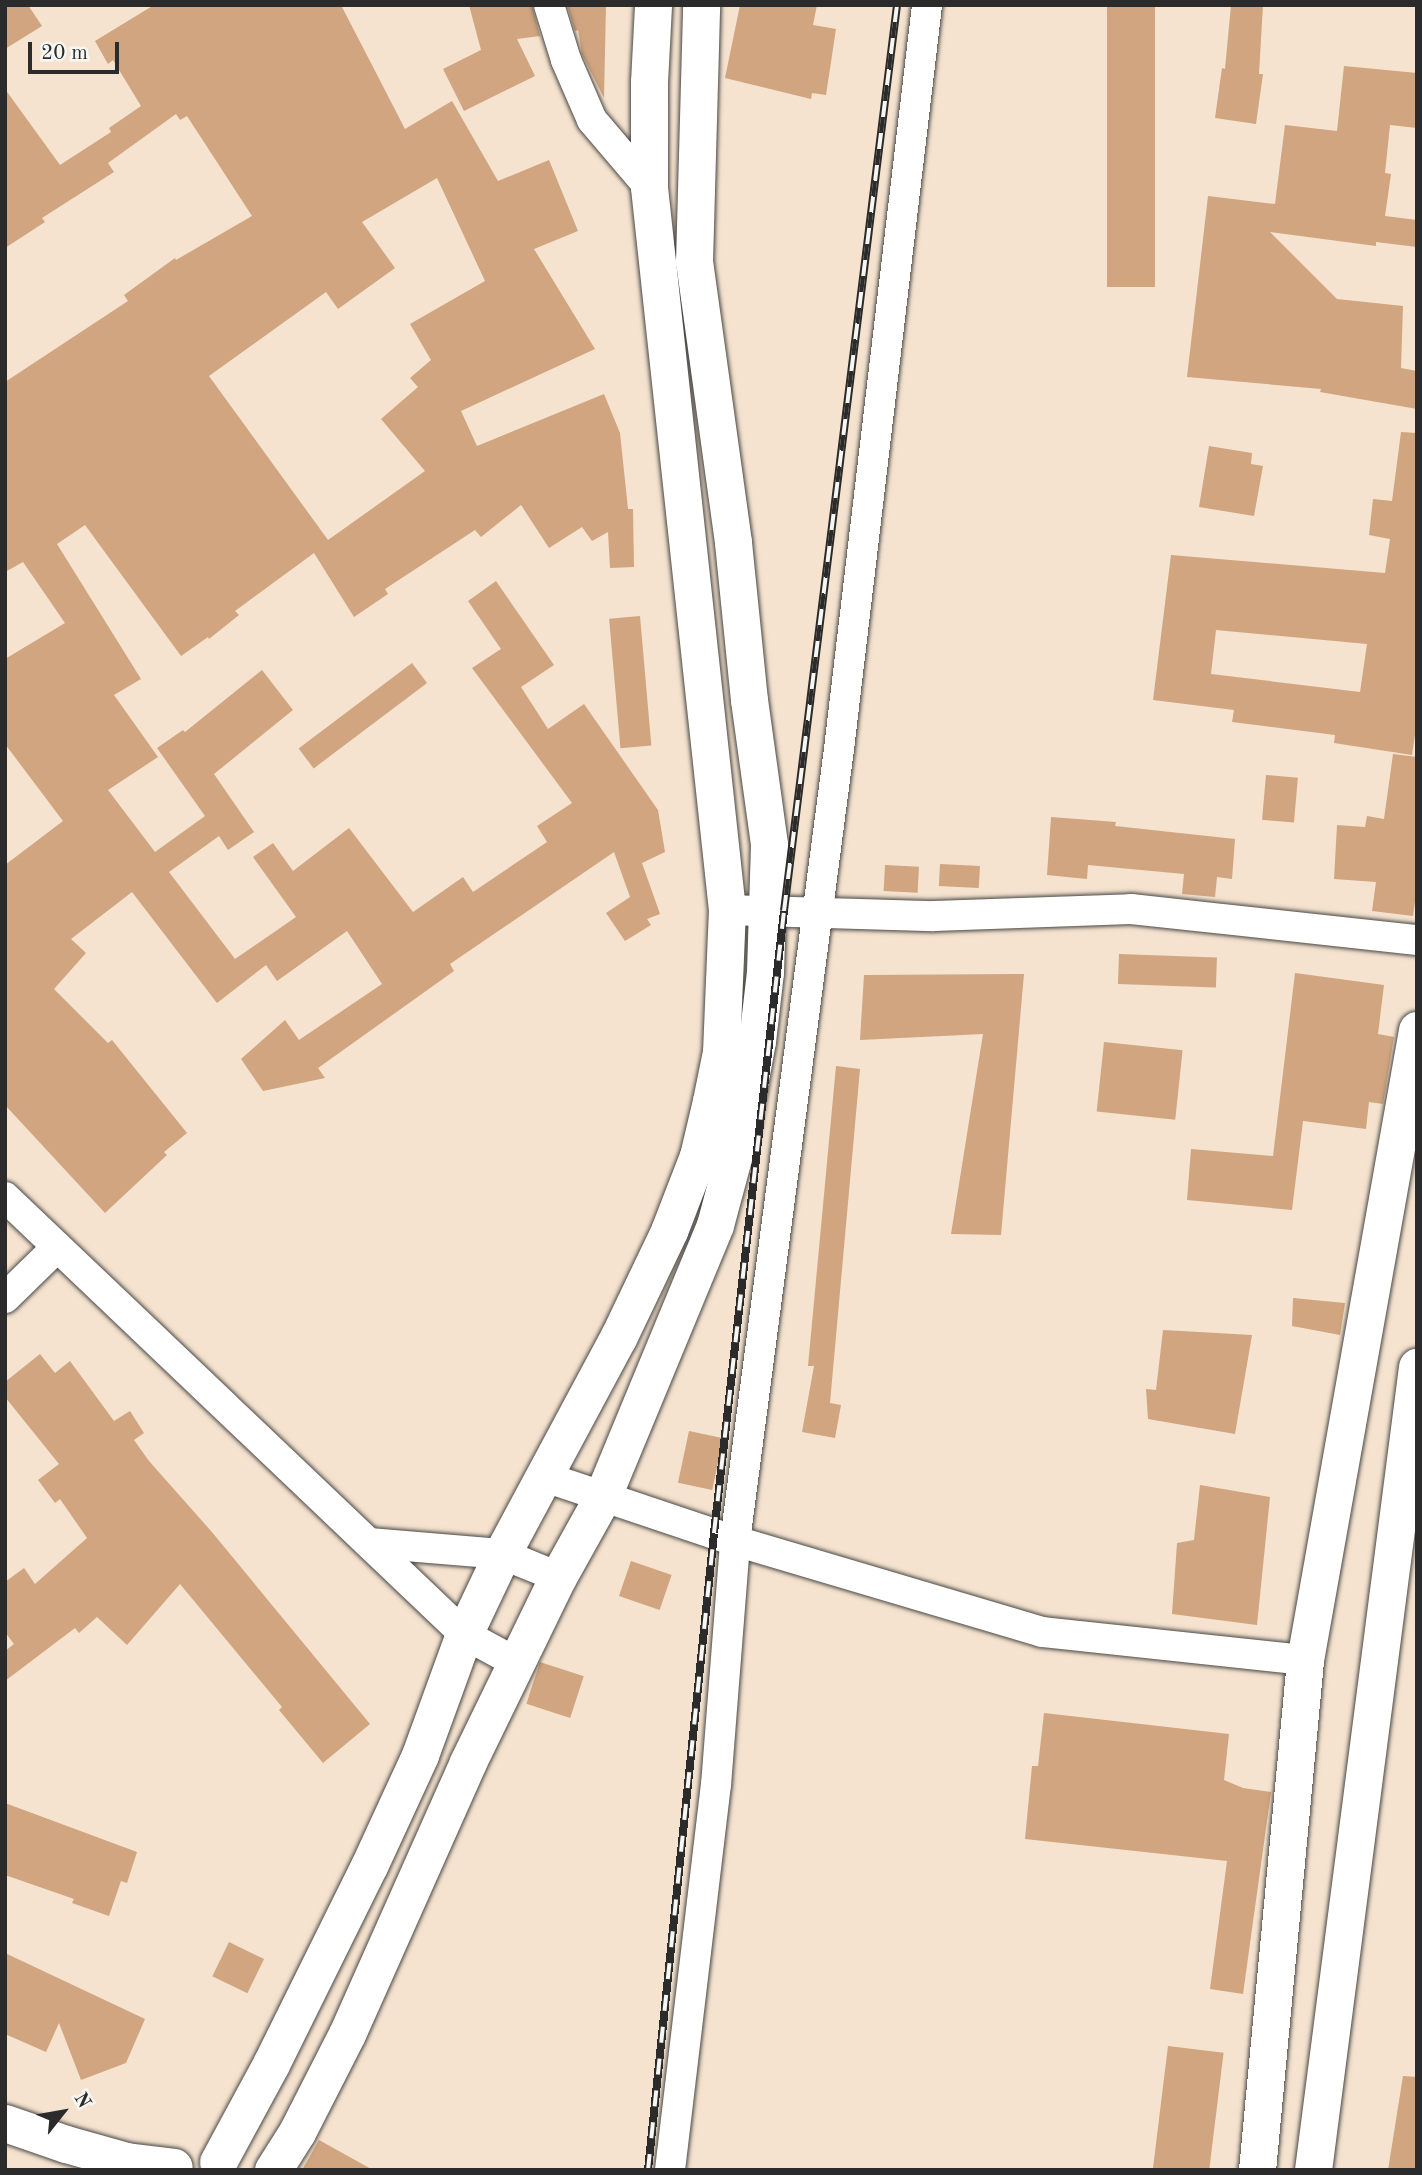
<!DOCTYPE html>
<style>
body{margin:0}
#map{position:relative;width:1422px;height:2175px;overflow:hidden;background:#f5e3cf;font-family:"Old Standard TT",serif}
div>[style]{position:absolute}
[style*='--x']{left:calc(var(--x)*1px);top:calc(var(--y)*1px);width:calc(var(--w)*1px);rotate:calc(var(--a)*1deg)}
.building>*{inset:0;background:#d0a57f;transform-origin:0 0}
.roads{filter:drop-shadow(0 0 2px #494744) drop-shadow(0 0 2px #494744)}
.minor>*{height:30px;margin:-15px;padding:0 15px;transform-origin:15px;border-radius:15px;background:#fff}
.tertiary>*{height:37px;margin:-18.5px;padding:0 18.5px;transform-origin:18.5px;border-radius:18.5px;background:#fff}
.rail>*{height:8px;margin-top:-4px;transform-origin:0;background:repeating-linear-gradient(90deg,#f6f6f2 0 16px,#2b2b2b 0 32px);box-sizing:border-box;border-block:2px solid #2b2b2b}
span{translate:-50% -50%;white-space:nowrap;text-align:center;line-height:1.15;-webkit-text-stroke:7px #f6f6f2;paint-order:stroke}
.frame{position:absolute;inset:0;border:7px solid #2b2b2b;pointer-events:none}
.north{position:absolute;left:28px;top:2077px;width:70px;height:70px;-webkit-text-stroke:5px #f6f6f2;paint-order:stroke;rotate:59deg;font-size:19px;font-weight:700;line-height:28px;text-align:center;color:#2b2b2b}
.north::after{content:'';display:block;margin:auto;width:24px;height:32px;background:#2b2b2b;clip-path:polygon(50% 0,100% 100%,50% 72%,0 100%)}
.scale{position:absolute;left:28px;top:42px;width:91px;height:32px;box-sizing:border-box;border:4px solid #2b2b2b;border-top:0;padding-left:9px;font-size:21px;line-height:24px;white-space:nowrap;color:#2b2b2b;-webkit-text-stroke:5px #f6f6f2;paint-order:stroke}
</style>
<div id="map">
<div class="building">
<i style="clip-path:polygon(5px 5px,28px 5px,42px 26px,5px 49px)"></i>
<i style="clip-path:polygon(evenodd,154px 5px,341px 5px,405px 129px,452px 101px,498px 181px,549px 160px,578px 231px,534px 249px,595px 349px,461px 411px,477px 446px,604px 394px,620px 433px,628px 509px,633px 509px,634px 567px,610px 568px,608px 532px,592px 541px,582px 527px,549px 548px,521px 505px,481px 537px,475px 530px,385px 589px,388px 594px,354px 617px,314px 553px,235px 611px,239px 615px,209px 639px,208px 637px,181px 656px,85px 525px,57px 544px,141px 679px,114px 695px,158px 757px,108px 790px,155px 852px,205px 816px,157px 748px,183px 730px,185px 732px,262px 670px,293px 710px,214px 774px,254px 832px,228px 850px,219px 836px,169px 872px,235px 959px,296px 917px,253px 857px,273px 843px,293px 871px,349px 828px,413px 912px,463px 877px,473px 892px,547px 842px,537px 826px,572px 803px,472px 668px,501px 649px,468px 601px,496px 581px,554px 665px,521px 687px,548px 729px,584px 704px,658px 810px,665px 852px,642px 863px,660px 914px,647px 919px,651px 925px,625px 941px,606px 913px,630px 897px,614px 852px,450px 964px,454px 971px,318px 1068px,325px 1078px,263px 1091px,241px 1059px,285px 1020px,299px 1040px,382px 984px,347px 931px,277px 981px,266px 965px,217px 1003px,132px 892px,71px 939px,86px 953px,54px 989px,108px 1043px,112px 1040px,187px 1133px,164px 1152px,167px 1155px,105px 1213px,5px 1105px,5px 865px,63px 821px,5px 744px,5px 659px,65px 623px,23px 562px,5px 572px,5px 382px,128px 301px,124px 295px,175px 258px,176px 260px,252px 216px,187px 116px,180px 120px,176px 114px,108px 163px,114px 172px,42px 218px,45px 222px,5px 248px,5px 89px,60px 165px,111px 132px,109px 128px,141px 106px,113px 60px,108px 64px,95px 41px,154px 5px,437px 178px,485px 281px,410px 324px,431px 360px,410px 378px,418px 387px,381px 419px,425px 471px,328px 540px,209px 376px,326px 292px,338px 309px,395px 268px,362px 222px,437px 178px)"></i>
<i style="clip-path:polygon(469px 5px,532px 5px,540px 36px,517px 39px,535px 76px,464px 111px,443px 69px,481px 50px)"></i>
<i style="clip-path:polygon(567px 5px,606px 5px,604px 98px,582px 54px,578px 30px,575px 31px)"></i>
<i style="clip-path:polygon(740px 5px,817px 5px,813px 25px,836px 29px,826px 95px,812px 93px,811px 99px,725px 78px)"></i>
<i style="left:1107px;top:5px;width:48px;height:282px"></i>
<i style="clip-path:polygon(1231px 5px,1263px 5px,1259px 74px,1263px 74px,1256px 124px,1215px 118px,1222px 68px,1225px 69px)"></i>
<i style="clip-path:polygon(1344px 66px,1417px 73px,1417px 128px,1390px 125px,1385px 173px,1391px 174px,1385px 216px,1417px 220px,1417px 247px,1376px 242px,1376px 246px,1270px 232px,1337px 299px,1403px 306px,1401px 368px,1417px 371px,1417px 409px,1320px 392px,1321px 389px,1187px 377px,1208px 196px,1275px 204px,1285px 125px,1337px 131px)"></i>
<i style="clip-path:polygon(evenodd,1401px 432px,1417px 433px,1417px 721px,1412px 755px,1334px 743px,1335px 735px,1232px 722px,1234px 710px,1153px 700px,1171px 555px,1385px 573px,1390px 539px,1369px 535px,1373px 499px,1392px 501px,1401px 432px,1216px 630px,1367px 644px,1360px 692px,1211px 674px,1216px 630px)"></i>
<i style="clip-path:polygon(1209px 446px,1252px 453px,1251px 464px,1263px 466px,1254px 516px,1199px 507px)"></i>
<i style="left:640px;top:616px;width:130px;height:31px;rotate:85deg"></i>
<i style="left:412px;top:663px;width:25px;height:142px;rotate:53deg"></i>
<i style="clip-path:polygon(1393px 754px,1417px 757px,1417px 887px,1413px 916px,1372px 911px,1376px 882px,1334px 879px,1337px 825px,1365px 827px,1367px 816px,1384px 819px)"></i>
<i style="left:1266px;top:775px;width:32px;height:45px;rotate:5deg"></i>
<i style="clip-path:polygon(1051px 817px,1116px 822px,1115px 826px,1235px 839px,1232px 879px,1217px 877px,1215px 897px,1182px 894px,1184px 874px,1088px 865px,1087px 879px,1047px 875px)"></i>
<i style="left:940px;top:864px;width:40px;height:22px;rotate:3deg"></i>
<i style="left:885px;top:865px;width:34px;height:26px;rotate:3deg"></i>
<i style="left:1119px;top:954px;width:98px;height:30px;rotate:2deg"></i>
<i style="clip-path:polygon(1295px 973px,1384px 985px,1378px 1034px,1394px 1037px,1383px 1104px,1369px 1102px,1366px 1129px,1303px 1121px,1292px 1210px,1187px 1200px,1191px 1149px,1273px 1156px)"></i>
<i style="clip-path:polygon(1024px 974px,1001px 1235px,951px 1234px,983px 1034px,860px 1040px,864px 975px)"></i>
<i style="left:1104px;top:1042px;width:79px;height:70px;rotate:6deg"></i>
<i style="clip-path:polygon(836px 1066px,860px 1069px,830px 1403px,841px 1405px,835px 1438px,802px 1432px,814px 1366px,808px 1366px)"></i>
<i style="clip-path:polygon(1293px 1298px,1345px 1303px,1340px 1335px,1292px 1326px)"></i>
<i style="clip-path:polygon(1163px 1330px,1252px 1335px,1235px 1434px,1148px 1419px,1146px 1389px,1156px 1390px)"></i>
<i style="clip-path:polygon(40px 1354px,55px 1373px,70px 1361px,114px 1421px,130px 1411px,144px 1433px,134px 1440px,149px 1461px,211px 1531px,370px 1724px,323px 1763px,279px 1710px,282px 1707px,180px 1584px,127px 1645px,97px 1617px,79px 1633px,75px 1628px,5px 1681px,5px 1651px,14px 1644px,5px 1632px,5px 1582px,24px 1568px,35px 1584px,87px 1538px,60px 1499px,55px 1503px,38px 1480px,59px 1464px,5px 1397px,5px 1382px)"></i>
<i style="left:689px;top:1431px;width:35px;height:53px;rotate:12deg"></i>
<i style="clip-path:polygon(1200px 1485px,1270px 1497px,1257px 1625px,1172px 1614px,1177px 1543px,1194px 1540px)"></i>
<i style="left:631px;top:1561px;width:43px;height:37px;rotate:19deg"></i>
<i style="left:540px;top:1662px;width:46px;height:44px;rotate:18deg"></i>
<i style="clip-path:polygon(1044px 1713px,1229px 1734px,1224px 1780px,1243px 1788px,1271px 1792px,1243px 1994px,1210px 1989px,1227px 1861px,1025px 1839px,1032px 1766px,1038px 1766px)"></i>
<i style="clip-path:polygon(5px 1803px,137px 1852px,127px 1883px,121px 1881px,109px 1916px,72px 1903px,74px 1899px,5px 1875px)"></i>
<i style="left:229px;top:1942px;width:39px;height:38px;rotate:26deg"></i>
<i style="clip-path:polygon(5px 1953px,145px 2019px,126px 2063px,81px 2080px,59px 2023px,46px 2052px,5px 2034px)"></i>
<i style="left:1168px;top:2046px;width:56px;height:125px;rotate:7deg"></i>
<i style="clip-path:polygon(1403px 2076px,1417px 2077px,1417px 2170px,1388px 2170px)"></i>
<i style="clip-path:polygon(319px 2140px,373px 2170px,302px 2170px)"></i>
</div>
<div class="roads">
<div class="minor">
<i style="--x:549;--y:5;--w:58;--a:72.8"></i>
<i style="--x:566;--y:60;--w:65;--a:66.6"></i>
<i style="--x:592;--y:120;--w:88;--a:49.6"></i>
<i style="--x:727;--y:910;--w:207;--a:1.7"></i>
<i style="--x:934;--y:916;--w:197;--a:-2"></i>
<i style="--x:1131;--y:909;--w:288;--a:6.2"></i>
<i style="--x:5;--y:1197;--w:634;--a:43.59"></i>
<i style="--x:464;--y:1634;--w:60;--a:28.7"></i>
<i style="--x:5;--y:1298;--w:73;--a:-44.4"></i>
<i style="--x:545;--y:1477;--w:200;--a:18.6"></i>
<i style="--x:735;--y:1541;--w:320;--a:16.5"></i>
<i style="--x:1042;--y:1632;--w:264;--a:6.1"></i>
<i style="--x:369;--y:1543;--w:133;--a:4.7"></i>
<i style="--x:502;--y:1554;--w:61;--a:22.3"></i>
<i style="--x:670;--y:2170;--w:388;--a:-83.2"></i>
<i style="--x:716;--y:1785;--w:245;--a:-85.5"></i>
<i style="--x:735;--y:1541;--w:799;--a:-82.52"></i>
<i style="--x:839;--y:749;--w:749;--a:-83.25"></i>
</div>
<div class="tertiary">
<i style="--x:5;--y:2123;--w:65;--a:19"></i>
<i style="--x:66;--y:2144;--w:62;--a:15.8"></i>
<i style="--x:126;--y:2161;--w:48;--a:7.1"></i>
<i style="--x:218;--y:2162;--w:111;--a:-61.6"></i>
<i style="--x:271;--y:2064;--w:221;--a:-63.7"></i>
<i style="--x:369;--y:1866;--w:122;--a:-65.3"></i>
<i style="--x:420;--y:1755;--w:129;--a:-70"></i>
<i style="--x:464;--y:1634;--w:89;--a:-64.6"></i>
<i style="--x:502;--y:1554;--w:245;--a:-61.8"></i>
<i style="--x:618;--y:1338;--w:119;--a:-64.5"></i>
<i style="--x:669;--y:1231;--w:80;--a:-68.9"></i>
<i style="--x:698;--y:1156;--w:57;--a:-76.7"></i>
<i style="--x:711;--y:1101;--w:50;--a:-78.5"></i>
<i style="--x:721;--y:1052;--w:142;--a:-87.6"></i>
<i style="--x:727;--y:910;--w:727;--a:-96.16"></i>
<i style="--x:649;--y:187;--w:105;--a:-90"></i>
<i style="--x:649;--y:82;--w:77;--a:-87"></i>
<i style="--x:273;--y:2170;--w:45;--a:-57.7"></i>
<i style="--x:297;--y:2132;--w:110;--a:-63"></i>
<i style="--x:347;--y:2034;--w:298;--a:-66"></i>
<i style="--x:468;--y:1762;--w:206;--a:-64.1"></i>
<i style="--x:558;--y:1577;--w:90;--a:-60.9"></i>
<i style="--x:602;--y:1498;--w:295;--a:-67.5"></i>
<i style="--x:715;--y:1225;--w:100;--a:-75"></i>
<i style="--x:741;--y:1128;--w:88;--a:-79.6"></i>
<i style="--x:757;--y:1041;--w:69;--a:-83.4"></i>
<i style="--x:765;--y:972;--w:128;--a:-88.2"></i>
<i style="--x:769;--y:844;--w:145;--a:-97.9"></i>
<i style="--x:749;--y:700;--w:159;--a:-95.8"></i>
<i style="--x:733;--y:542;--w:283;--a:-97.9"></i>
<i style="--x:694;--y:262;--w:257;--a:-88.4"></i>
<i style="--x:1257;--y:2170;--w:512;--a:-84.62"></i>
<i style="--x:1305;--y:1660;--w:640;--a:-79.92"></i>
<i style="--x:1313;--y:2170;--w:810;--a:-82.62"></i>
</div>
</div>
<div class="rail">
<i style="--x:648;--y:2170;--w:640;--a:-84.08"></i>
<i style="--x:714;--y:1533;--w:626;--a:-83.58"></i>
<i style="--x:784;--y:911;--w:913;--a:-82.89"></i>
</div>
<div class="frame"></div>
<div class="north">N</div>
<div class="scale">20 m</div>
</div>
